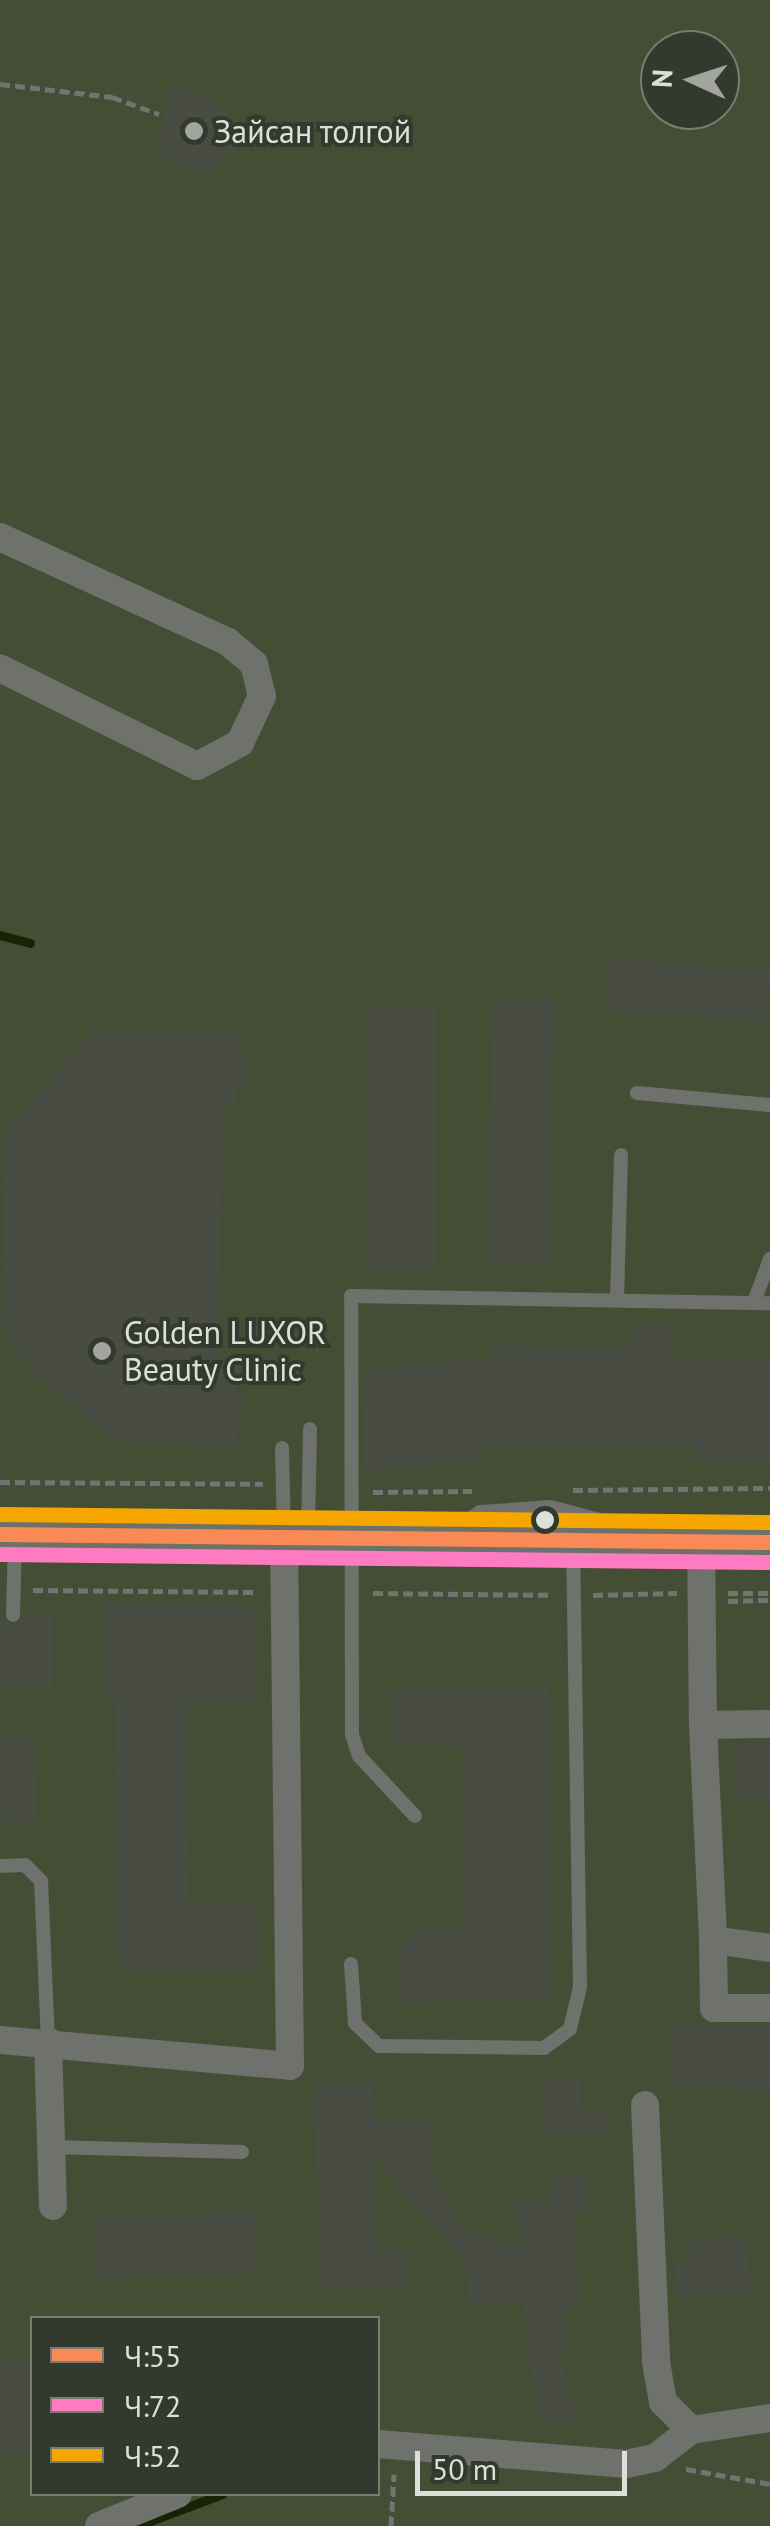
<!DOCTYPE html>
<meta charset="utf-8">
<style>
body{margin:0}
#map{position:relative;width:770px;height:2526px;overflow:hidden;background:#343631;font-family:"PT Sans",sans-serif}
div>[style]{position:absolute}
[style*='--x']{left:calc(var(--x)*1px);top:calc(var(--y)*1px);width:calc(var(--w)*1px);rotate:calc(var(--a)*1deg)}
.green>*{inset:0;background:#444e34}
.stream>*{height:9px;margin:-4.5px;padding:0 4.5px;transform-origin:4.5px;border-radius:4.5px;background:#182305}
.building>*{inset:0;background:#484c43;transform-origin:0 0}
.path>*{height:5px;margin-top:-2.5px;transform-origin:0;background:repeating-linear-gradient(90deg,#737471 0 10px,transparent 0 15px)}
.lane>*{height:14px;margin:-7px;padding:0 7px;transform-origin:7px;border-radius:7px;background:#6f716c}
.street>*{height:28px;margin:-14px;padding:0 14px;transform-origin:14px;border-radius:14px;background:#6f716c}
.primary>*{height:42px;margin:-21px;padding:0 21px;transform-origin:21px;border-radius:21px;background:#6d7167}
.bus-1>*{height:15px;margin:-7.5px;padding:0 7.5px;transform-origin:7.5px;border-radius:7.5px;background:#f98a56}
.bus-2>*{height:15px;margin:-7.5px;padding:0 7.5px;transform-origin:7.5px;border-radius:7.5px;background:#fe7ac1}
.bus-3>*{height:15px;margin:-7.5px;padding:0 7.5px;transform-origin:7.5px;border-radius:7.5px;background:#f7a600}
.dots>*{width:28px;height:28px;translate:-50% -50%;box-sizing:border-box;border:5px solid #34392e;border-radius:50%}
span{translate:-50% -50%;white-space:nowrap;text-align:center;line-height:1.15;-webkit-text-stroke:8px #34392e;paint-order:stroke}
.poi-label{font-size:32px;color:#dde0d9}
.left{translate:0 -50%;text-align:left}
.legend{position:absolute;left:30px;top:2316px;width:350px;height:180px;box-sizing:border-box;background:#34392e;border:2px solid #787c72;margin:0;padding:12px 18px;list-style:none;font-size:30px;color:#dde0d9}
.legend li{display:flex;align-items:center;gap:20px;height:50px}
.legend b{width:50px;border:2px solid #787c72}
.north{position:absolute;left:640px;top:30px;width:100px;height:100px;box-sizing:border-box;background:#34392e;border:2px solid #787c72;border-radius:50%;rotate:273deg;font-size:28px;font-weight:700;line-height:40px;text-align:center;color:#dde0d9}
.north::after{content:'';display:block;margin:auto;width:35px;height:45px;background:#a2a49e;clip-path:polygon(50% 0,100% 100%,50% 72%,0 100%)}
.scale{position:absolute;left:415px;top:2451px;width:212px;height:45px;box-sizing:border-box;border:5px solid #dde0d9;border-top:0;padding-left:12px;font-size:30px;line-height:35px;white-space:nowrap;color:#dde0d9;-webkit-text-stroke:8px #34392e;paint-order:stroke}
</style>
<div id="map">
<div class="green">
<i style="clip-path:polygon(evenodd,0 0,770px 0,770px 2526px,0 2526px,0 0,660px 50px,720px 50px,720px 110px,660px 110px,660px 50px,0 0,32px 2318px,378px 2318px,378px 2494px,32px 2494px,32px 2318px)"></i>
</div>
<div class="stream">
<i style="--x:0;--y:935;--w:31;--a:15"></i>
<i style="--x:137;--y:2526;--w:91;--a:-20.6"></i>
</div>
<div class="building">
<i style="clip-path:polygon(168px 87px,208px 96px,228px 112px,231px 149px,214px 168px,189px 173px,159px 151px)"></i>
<i style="left:609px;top:959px;width:161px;height:52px;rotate:4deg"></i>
<i style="left:493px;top:997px;width:62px;height:267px;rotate:1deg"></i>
<i style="left:367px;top:1008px;width:69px;height:263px"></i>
<i style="clip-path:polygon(95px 1029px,237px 1029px,237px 1054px,247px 1054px,247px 1083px,236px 1083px,237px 1104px,223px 1104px,218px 1369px,237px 1370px,237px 1396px,245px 1396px,235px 1445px,116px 1442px,34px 1374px,2px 1331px,5px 1130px)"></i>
<i style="clip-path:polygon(672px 1323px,672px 1358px,770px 1359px,770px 1462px,696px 1462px,696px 1448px,477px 1449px,477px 1463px,363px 1470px,365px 1367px,492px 1359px,492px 1346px,631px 1347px,631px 1324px)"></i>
<i style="clip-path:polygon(105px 1604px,253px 1605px,253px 1703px,187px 1702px,188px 1902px,258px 1901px,259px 1971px,117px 1971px,116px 1702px,105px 1702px)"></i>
<i style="clip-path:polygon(0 1615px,14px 1626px,24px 1615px,53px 1616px,52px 1689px,0 1688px)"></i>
<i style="clip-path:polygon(549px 1685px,553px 1999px,398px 2003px,397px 1944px,410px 1944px,410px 1930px,466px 1930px,464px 1747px,392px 1740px,391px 1689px)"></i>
<i style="left:35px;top:1737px;width:84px;height:35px;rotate:89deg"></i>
<i style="left:770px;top:1744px;width:57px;height:32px;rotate:90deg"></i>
<i style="left:672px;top:2025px;width:98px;height:64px;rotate:1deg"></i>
<i style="clip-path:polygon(541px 2078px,581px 2078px,580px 2110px,610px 2111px,610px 2138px,547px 2136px)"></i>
<i style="clip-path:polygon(373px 2083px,374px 2119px,435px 2122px,429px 2167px,464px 2228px,520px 2248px,516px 2202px,549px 2199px,549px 2177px,587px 2177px,587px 2212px,575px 2212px,580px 2309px,565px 2310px,568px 2347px,559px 2352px,577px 2420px,537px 2421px,523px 2300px,469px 2305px,465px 2263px,375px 2158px,378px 2251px,409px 2250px,410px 2287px,321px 2290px,313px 2085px)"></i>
<i style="left:257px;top:2212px;width:62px;height:164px;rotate:89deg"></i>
<i style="clip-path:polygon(722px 2235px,746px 2241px,751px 2292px,678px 2299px,675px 2262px,689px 2261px,687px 2244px)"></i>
<i style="left:0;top:2361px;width:32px;height:94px"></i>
</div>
<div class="path">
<i style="--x:0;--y:84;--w:113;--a:6.6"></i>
<i style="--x:112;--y:97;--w:50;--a:19.9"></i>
<i style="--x:0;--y:1482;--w:263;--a:0.4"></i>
<i style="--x:573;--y:1490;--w:197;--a:-0.6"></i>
<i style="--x:373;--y:1492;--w:99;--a:-0.6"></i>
<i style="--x:33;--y:1590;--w:224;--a:0.5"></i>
<i style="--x:373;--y:1593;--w:179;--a:0.6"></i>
<i style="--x:728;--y:1593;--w:42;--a:0"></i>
<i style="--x:593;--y:1595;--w:84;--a:-1.4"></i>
<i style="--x:728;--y:1601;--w:42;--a:-1.4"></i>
<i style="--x:686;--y:2469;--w:85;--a:10.1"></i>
<i style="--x:391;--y:2526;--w:52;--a:-86.7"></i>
</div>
<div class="lane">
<i style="--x:637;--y:1093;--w:134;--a:5.2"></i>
<i style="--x:617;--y:1300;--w:145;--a:-88.4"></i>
<i style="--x:754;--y:1302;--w:46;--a:-69.6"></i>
<i style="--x:282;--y:1448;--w:86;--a:88.7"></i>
<i style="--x:454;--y:1529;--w:31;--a:-33"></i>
<i style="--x:480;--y:1512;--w:71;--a:-4"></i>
<i style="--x:551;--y:1507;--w:66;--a:14.9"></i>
<i style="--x:308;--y:1533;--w:104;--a:-88.9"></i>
<i style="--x:13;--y:1615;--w:75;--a:-88.5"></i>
<i style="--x:415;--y:1816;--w:82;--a:-133"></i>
<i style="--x:359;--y:1756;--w:23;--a:-108"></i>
<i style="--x:352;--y:1734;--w:438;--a:-90.1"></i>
<i style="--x:351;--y:1296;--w:419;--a:1"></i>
<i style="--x:0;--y:1866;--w:25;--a:-2"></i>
<i style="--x:25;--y:1865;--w:23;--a:45"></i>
<i style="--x:41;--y:1881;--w:160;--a:87.5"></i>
<i style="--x:351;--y:1964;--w:59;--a:86.1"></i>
<i style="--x:355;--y:2023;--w:33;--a:44"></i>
<i style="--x:379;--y:2046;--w:165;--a:0.7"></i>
<i style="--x:544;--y:2048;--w:32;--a:-36"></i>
<i style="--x:570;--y:2029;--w:43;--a:-76.6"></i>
<i style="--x:580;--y:1987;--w:443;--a:-90.9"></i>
<i style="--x:50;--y:2147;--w:192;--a:1.5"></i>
</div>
<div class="street">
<i style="--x:0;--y:537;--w:251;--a:24.7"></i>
<i style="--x:228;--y:642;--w:34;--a:40"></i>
<i style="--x:254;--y:664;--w:33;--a:76"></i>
<i style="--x:262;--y:696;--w:52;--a:115.1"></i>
<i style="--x:240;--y:743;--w:49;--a:151.9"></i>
<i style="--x:197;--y:766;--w:220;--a:-153.6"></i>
<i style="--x:701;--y:1540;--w:185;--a:89.4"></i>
<i style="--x:703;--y:1725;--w:67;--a:-0.9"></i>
<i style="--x:703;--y:1725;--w:215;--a:87.3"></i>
<i style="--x:713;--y:1940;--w:58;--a:8"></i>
<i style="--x:713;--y:1940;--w:68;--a:89.2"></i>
<i style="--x:714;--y:2008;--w:56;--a:0"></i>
<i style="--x:0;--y:2040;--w:291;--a:5.1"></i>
<i style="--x:290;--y:2066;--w:532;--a:-90.65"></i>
<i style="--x:48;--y:2041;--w:165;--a:88.3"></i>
<i style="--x:645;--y:2105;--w:257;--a:87.5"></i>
<i style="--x:656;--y:2362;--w:41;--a:80.1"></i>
<i style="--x:663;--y:2402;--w:40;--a:45"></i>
<i style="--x:378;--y:2444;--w:249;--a:4.6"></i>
<i style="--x:626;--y:2464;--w:30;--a:-12"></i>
<i style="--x:655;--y:2458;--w:46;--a:-37.9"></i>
<i style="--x:691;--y:2430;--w:80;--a:-8.6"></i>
<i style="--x:99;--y:2526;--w:85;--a:-22.1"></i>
</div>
<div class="primary">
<i style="--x:0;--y:1534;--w:770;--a:0.6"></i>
</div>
<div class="bus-1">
<i style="--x:0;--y:1534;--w:770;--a:0.6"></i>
</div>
<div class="bus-2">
<i style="--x:0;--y:1554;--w:770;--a:0.6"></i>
</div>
<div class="bus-3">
<i style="--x:0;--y:1514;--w:770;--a:0.6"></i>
</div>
<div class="dots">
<i style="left:194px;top:131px;background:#a2a49e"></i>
<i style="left:102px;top:1351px;background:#a2a49e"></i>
<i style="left:545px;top:1520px;background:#dde0d9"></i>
</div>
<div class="poi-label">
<span class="left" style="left:214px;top:131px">Зайсан толгой</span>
<span class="left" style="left:124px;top:1351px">Golden LUXOR<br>Beauty Clinic</span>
</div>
<ul class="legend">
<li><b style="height:12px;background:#f98a56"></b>Ч:55</li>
<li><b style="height:12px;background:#fe7ac1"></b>Ч:72</li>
<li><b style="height:12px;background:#f7a600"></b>Ч:52</li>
</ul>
<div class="north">N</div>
<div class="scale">50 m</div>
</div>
